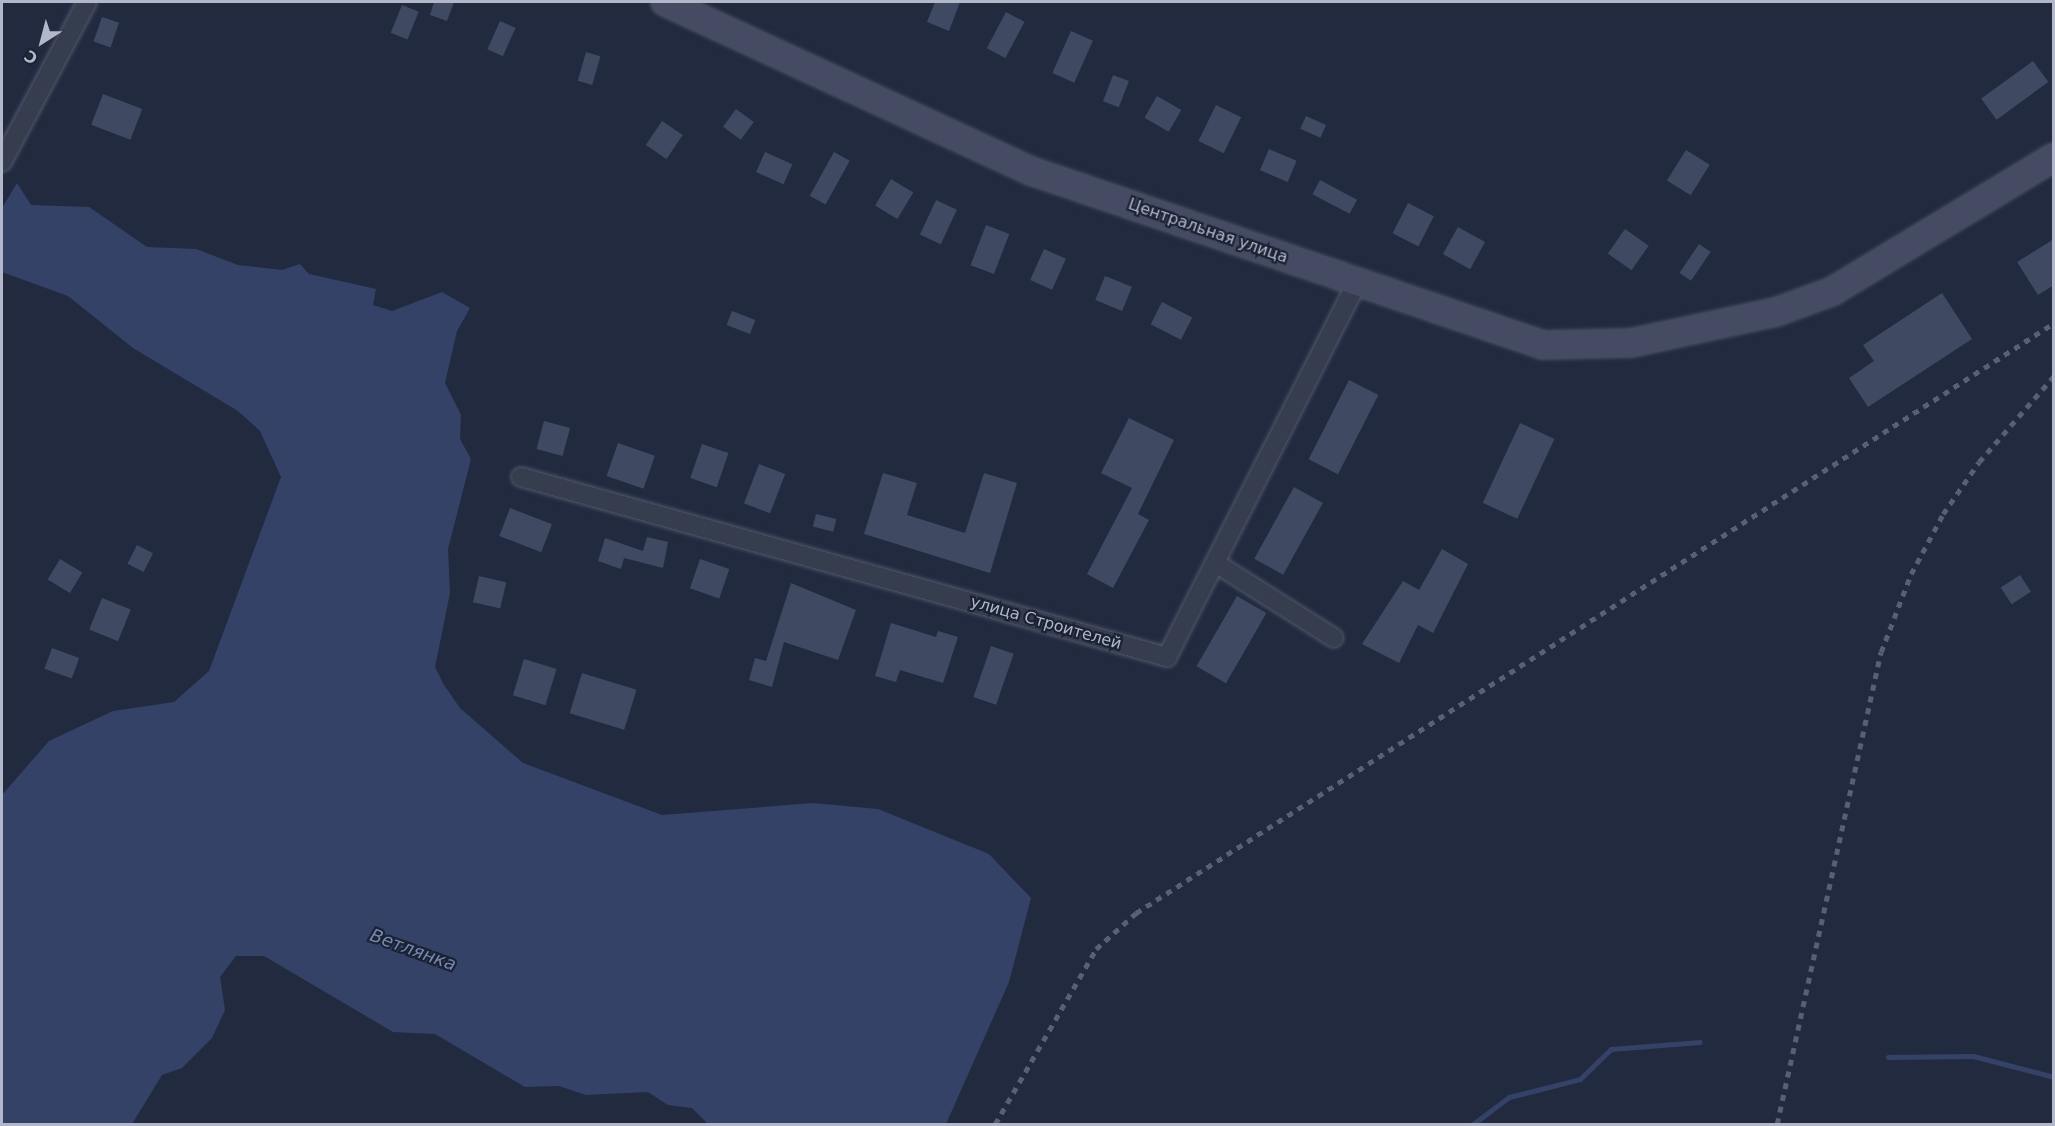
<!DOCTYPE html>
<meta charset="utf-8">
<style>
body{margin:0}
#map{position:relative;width:2055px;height:1126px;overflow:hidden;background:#222a40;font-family:"DejaVu Sans",sans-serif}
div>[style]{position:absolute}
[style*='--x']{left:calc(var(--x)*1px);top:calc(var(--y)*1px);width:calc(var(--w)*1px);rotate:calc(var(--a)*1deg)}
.water>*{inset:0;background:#344268}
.stream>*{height:5px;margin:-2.5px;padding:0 2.5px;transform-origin:2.5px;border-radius:2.5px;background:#344268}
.building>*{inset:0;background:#404962;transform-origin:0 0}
.roads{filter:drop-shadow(0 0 2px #51586a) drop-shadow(0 0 2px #51586a)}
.street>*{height:18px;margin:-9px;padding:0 9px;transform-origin:9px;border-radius:9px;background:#363d4f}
.secondary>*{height:26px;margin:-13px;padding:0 13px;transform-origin:13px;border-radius:13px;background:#444b63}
.rail>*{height:4.5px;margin-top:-2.25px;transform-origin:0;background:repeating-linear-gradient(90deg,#586077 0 6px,transparent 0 12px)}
span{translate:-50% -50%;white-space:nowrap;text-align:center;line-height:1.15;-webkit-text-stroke:4.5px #1b2234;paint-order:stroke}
.street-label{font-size:16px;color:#b2b8ca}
.water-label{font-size:18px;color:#7788b4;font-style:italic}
.frame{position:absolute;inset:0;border:3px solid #b2b8ca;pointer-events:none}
.north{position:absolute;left:12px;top:12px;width:60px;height:60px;-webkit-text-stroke:4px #1b2234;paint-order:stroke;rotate:216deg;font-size:16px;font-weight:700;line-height:24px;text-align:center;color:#b2b8ca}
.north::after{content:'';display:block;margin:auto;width:21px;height:27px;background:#b2b8ca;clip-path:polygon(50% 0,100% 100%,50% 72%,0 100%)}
</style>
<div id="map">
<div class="water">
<i style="clip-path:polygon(17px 183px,31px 205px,89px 207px,147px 247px,196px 249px,238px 265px,282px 270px,300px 264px,309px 274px,376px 289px,373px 305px,392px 311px,442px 292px,470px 308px,457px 331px,445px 383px,461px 415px,460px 439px,471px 459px,448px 549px,450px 593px,435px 667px,444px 685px,460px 708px,523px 763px,662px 815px,813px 803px,878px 809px,989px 854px,1031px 898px,1009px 982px,946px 1124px,708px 1124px,692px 1108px,668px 1105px,648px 1092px,586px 1095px,559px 1086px,525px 1087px,435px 1034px,393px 1032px,264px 956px,236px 956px,220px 977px,225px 1010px,212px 1038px,182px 1068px,162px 1075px,132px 1124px,2px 1124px,2px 795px,49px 741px,113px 711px,174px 702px,209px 671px,281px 477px,260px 431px,238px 411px,133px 348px,68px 296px,2px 272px,2px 208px)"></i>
</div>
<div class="stream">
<i style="--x:1888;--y:1057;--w:85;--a:-0.7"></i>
<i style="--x:1973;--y:1056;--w:84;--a:14.5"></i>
<i style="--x:1473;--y:1124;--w:45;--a:-36.9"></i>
<i style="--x:1509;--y:1097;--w:73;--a:-14.2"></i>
<i style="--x:1580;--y:1079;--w:43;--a:-44.1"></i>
<i style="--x:1611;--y:1049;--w:89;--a:-4.5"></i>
</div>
<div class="building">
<i style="clip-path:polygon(434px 2px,454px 2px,447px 21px,430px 15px)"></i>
<i style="clip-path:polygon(935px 2px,960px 2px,949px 31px,927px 22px)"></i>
<i style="left:402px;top:5px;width:18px;height:30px;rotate:22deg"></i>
<i style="left:1006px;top:12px;width:21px;height:41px;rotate:28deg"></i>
<i style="left:102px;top:17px;width:18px;height:26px;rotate:19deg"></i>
<i style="left:500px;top:21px;width:17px;height:31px;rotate:24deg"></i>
<i style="left:1071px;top:31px;width:24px;height:46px;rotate:24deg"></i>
<i style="left:586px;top:52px;width:15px;height:30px;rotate:16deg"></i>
<i style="left:2033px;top:61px;width:26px;height:64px;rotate:54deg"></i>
<i style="left:1113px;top:75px;width:17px;height:28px;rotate:21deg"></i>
<i style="left:103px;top:94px;width:42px;height:33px;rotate:21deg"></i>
<i style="left:1157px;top:96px;width:28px;height:25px;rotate:30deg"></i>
<i style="left:1216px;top:105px;width:28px;height:40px;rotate:26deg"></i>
<i style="left:736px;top:109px;width:22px;height:22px;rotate:36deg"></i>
<i style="left:1306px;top:116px;width:22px;height:14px;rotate:24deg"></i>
<i style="left:662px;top:121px;width:25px;height:29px;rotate:34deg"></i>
<i style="left:1269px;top:149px;width:30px;height:23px;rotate:23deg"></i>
<i style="left:1686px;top:150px;width:28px;height:36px;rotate:32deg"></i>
<i style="left:765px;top:152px;width:30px;height:22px;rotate:24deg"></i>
<i style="left:834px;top:152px;width:18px;height:50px;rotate:29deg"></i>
<i style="left:891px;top:179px;width:26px;height:31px;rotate:31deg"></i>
<i style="left:1320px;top:180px;width:42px;height:16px;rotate:28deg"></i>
<i style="left:936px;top:200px;width:23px;height:38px;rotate:25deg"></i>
<i style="left:1408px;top:203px;width:29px;height:34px;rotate:27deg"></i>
<i style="left:986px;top:225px;width:25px;height:43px;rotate:21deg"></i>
<i style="left:1458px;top:227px;width:31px;height:31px;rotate:29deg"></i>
<i style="left:1625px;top:229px;width:29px;height:30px;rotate:35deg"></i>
<i style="clip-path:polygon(2054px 239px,2054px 285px,2038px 295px,2017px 262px)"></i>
<i style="left:1699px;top:244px;width:14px;height:35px;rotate:34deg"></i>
<i style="left:1044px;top:249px;width:24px;height:34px;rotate:24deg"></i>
<i style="left:1105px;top:276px;width:29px;height:26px;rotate:22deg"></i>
<i style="clip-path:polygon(1942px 293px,1972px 339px,1868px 407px,1849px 378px,1874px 361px,1863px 345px)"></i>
<i style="left:1162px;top:302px;width:34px;height:25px;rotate:27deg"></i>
<i style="left:732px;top:311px;width:25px;height:15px;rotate:21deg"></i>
<i style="left:1349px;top:380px;width:33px;height:89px;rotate:27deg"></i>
<i style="clip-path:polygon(1129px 418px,1174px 440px,1138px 514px,1149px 520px,1113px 588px,1087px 574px,1132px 488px,1101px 473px)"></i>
<i style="left:544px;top:421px;width:27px;height:29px;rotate:15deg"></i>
<i style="left:1520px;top:423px;width:38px;height:88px;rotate:25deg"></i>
<i style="left:618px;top:443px;width:39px;height:35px;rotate:19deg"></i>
<i style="left:702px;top:444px;width:28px;height:36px;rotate:19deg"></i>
<i style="left:759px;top:464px;width:28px;height:42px;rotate:21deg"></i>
<i style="clip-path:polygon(883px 473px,917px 483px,907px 515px,965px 533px,984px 473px,1017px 483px,990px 573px,864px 534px)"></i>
<i style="left:1294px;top:487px;width:33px;height:82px;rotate:29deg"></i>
<i style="left:510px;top:508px;width:45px;height:30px;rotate:21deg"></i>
<i style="left:816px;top:514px;width:21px;height:13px;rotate:14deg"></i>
<i style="clip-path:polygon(647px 537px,668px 542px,663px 568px,624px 558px,621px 569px,598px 561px,605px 538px,643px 551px)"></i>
<i style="left:137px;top:545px;width:18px;height:21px;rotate:27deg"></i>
<i style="clip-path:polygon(1442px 549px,1468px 564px,1433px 633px,1418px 625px,1399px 663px,1362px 644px,1403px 581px,1419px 590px)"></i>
<i style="left:60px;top:559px;width:26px;height:24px;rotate:31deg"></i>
<i style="left:700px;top:559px;width:31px;height:31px;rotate:19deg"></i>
<i style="left:2020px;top:575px;width:20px;height:23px;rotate:57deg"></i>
<i style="left:479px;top:576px;width:28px;height:27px;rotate:13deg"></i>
<i style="clip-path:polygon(791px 583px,856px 610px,838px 660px,784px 642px,772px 687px,749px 680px,755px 658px,766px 661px)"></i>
<i style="left:1237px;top:596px;width:34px;height:81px;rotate:30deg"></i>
<i style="left:102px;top:598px;width:31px;height:34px;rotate:22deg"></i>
<i style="clip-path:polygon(891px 623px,936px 637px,938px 631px,958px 637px,943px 683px,900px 670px,896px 682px,875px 676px)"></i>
<i style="left:991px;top:646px;width:24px;height:54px;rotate:19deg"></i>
<i style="left:52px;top:648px;width:29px;height:22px;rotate:20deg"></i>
<i style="left:524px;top:659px;width:34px;height:38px;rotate:17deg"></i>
<i style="left:582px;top:673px;width:57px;height:42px;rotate:17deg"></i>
</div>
<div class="roads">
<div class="street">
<i style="--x:2;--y:162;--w:181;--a:-62"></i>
<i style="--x:521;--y:477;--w:671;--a:15.57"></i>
<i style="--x:1167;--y:657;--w:420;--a:-63.1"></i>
<i style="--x:1217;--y:564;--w:138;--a:32.3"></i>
</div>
<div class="secondary">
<i style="--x:665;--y:2;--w:403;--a:24.8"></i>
<i style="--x:1031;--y:171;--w:541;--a:18.77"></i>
<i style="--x:1543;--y:345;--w:88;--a:-1.3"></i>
<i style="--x:1631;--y:343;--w:148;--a:-12.1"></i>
<i style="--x:1776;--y:312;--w:61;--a:-20.2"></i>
<i style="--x:1833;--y:291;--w:258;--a:-31.2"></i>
</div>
</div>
<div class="rail">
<i style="--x:995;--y:1124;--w:202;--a:-60"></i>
<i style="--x:1096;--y:949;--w:54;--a:-42"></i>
<i style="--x:1136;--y:913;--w:1091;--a:-32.73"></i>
<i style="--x:1777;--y:1124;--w:483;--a:-77.6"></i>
<i style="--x:1881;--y:652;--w:84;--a:-69"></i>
<i style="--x:1911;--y:574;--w:68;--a:-61.9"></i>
<i style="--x:1943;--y:514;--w:63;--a:-55.3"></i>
<i style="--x:1979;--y:462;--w:114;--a:-48.9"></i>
</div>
<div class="street-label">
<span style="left:1208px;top:231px;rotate:19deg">Центральная улица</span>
<span style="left:1046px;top:623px;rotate:16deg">улица Строителей</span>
</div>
<div class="water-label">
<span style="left:413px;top:950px;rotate:20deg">Ветлянка</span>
</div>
<div class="frame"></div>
<div class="north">С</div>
</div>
